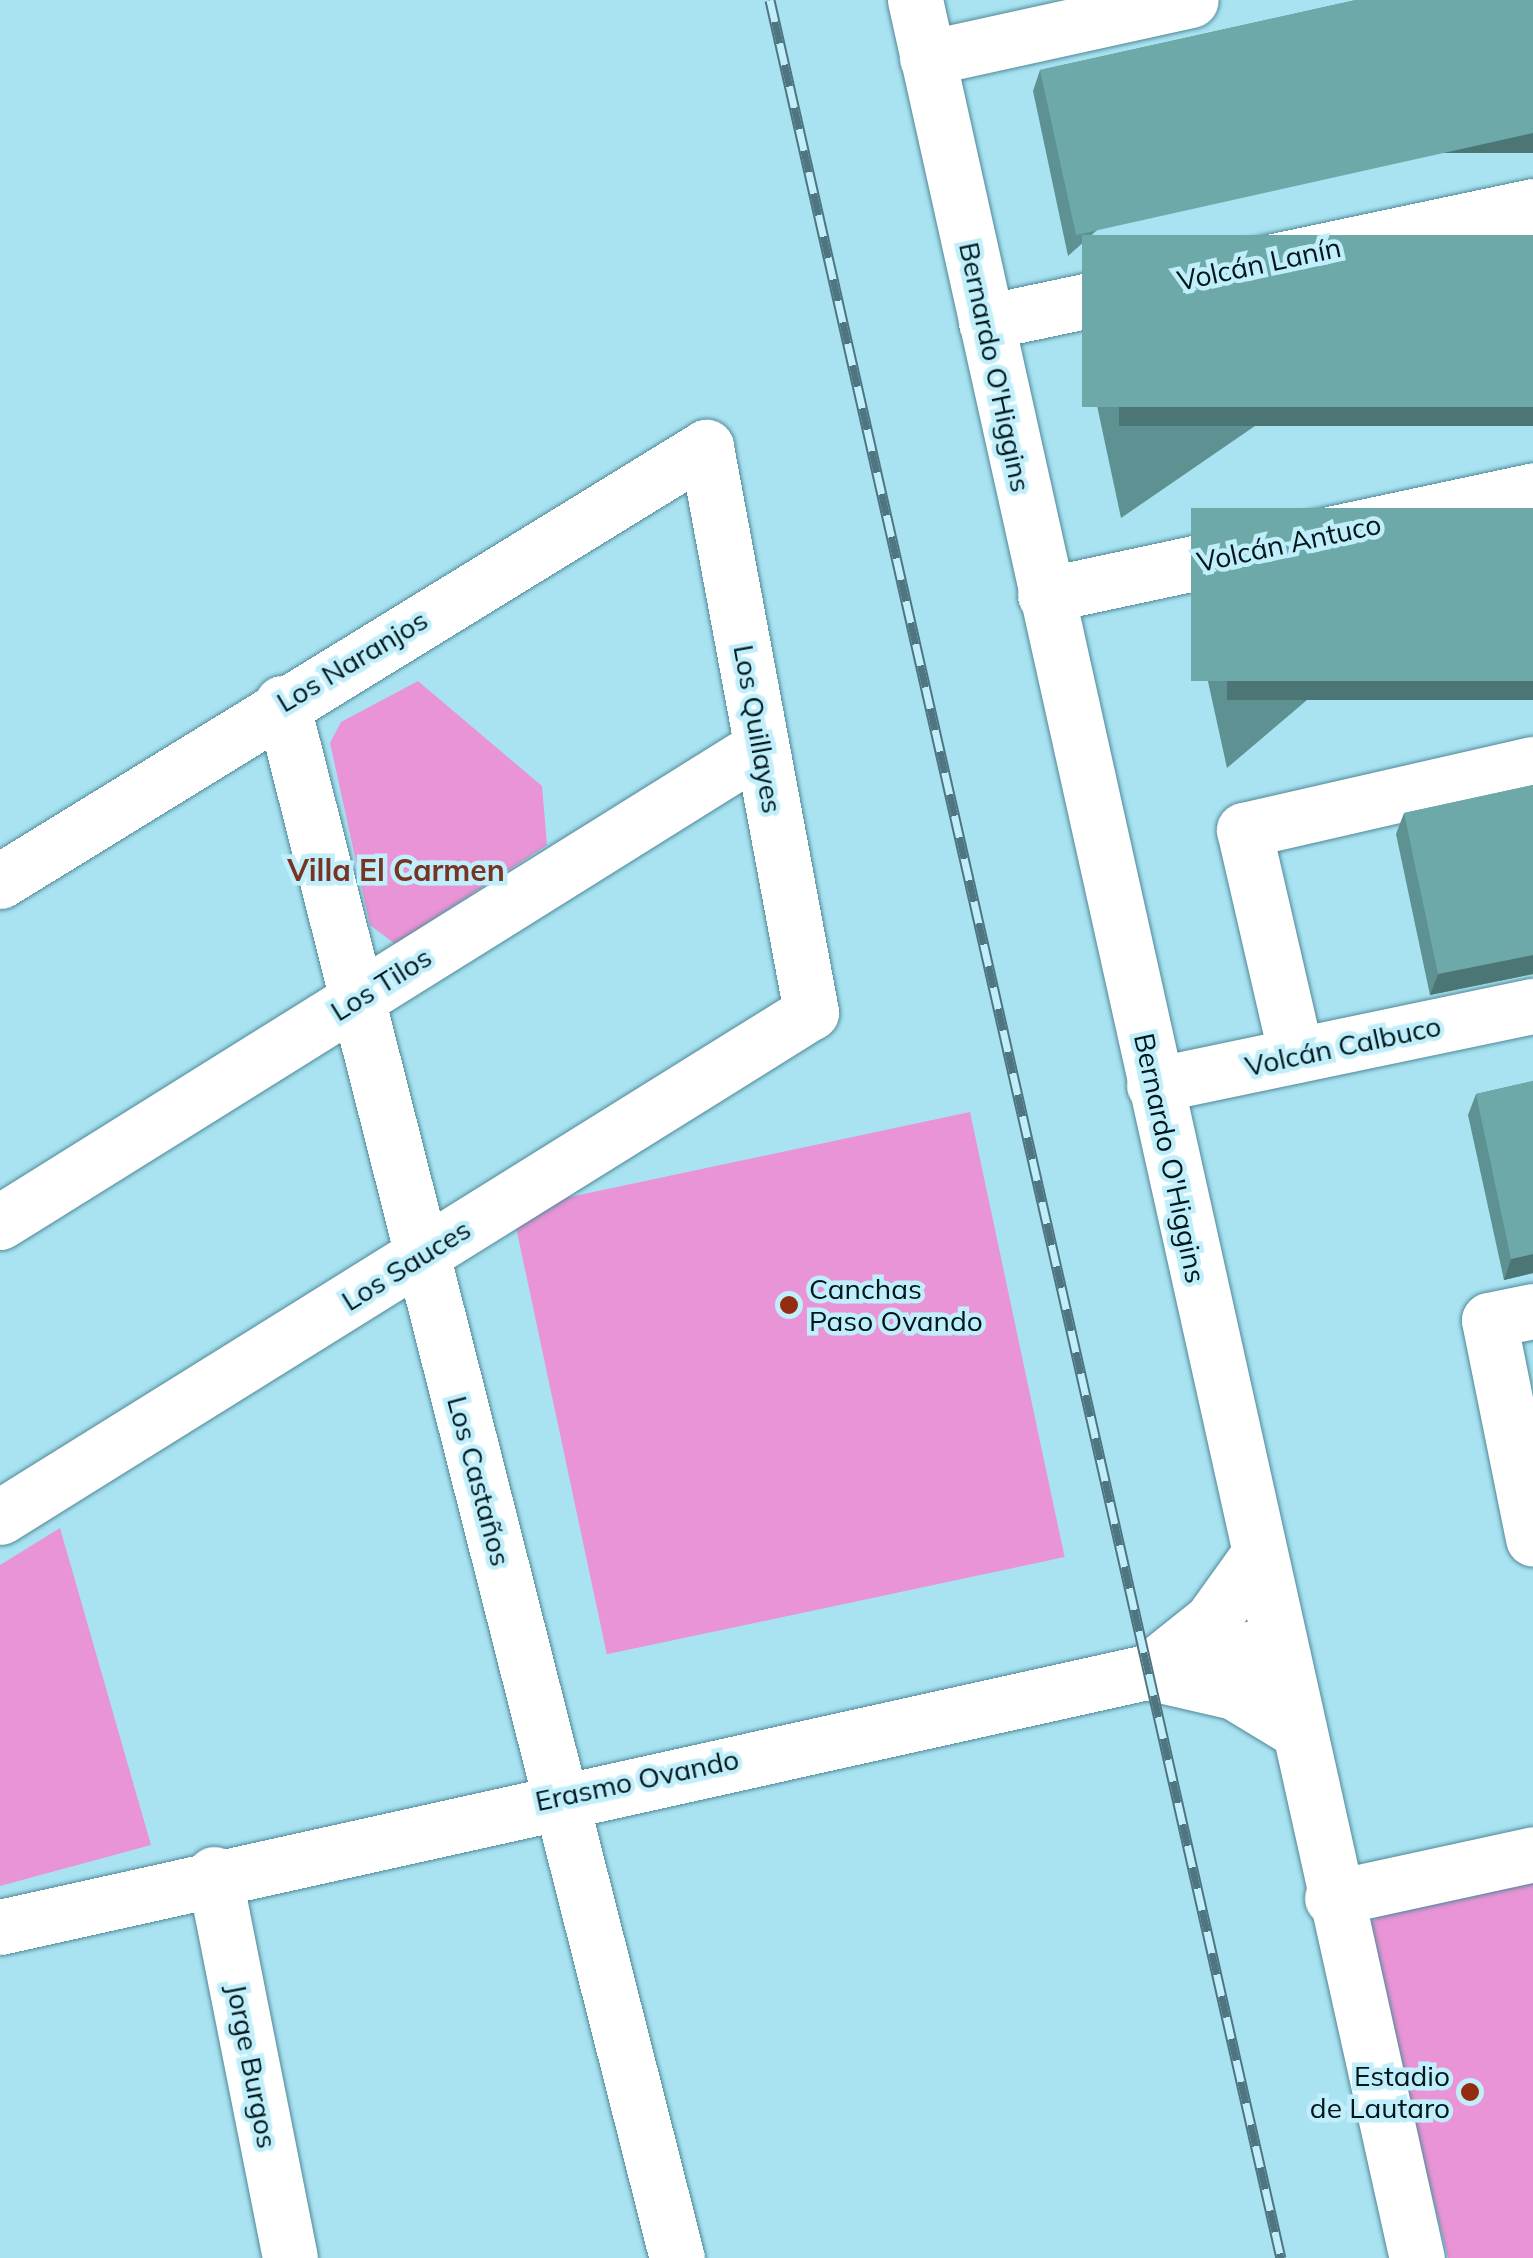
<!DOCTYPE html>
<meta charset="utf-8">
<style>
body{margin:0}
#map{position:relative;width:1533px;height:2258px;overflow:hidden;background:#a9e3f2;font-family:Mulish,sans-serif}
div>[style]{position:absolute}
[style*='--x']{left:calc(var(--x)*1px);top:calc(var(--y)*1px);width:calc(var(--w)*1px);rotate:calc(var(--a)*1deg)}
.green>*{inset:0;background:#e994d6;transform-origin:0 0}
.roads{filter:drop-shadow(0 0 2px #508896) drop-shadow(0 0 2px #508896)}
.minor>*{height:55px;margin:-27.5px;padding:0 27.5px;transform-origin:27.5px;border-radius:27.5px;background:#fff}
.tertiary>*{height:55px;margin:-27.5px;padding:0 27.5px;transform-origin:27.5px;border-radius:27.5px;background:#fff}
.secondary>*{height:55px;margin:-27.5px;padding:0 27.5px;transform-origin:27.5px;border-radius:27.5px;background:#fff}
.rail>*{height:11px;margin-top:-5.5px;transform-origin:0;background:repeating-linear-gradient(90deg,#c0eefa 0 22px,#4f7680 0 44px);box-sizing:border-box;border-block:2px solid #4f7680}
.wall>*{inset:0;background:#5e9191}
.shaded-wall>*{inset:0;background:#4c7676;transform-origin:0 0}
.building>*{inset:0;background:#6da9a9;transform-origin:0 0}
.dots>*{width:28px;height:28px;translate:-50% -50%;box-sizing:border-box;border:5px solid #c0eefa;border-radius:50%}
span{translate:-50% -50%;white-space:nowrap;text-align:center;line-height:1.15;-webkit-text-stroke:9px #c0eefa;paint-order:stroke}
.street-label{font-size:28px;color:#01171c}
.poi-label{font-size:28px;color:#01171c}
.left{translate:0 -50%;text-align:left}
.right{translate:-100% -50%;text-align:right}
.neighbourhood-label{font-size:30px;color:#783423;font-weight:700}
</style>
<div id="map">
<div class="green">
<i style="clip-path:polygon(418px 681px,542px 786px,547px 845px,395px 944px,370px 925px,330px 743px,341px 722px)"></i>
<i style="left:970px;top:1112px;width:455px;height:468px;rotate:78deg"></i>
<i style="clip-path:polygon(60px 1528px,151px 1845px,0 1886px,0 1565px)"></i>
<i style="clip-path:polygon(1533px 1881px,1533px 2258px,1448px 2258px,1365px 1927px,1394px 1905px)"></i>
</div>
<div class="roads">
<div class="minor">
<i style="--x:927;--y:58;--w:270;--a:-12.4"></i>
<i style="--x:986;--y:322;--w:559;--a:-11.97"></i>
<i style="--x:1045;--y:595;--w:499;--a:-12.1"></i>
<i style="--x:282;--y:703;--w:1604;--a:75.75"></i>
<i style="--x:0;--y:881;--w:829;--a:-31.58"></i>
<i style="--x:706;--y:447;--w:575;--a:79.47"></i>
<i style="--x:811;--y:1012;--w:955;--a:148.09"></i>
<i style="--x:1296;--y:1055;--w:231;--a:-103"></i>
<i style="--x:1244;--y:830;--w:296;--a:-12.9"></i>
<i style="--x:1154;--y:1085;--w:387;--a:-11.8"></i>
<i style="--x:0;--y:1222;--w:897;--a:-31.97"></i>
<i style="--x:1533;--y:1311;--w:45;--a:168.4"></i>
<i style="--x:1489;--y:1320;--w:223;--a:78.6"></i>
<i style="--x:214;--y:1874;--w:391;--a:78.8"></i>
<i style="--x:1332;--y:1898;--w:206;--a:-12.3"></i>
</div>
<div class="tertiary">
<i style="--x:0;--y:1927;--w:1308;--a:-12.54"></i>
</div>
<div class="secondary">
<i style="--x:915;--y:0;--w:2313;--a:77.47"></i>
<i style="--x:1147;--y:1672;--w:82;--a:-38.6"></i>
<i style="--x:1211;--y:1621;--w:79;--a:-54.3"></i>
<i style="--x:1147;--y:1672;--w:89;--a:12.9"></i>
<i style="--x:1234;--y:1692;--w:71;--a:31.2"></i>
</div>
</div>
<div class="rail">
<i style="--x:770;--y:0;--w:2315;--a:77.25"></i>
</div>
<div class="wall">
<i style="clip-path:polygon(1356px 0,1068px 256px,1033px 91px,1040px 70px)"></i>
<i style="clip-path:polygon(1533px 235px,1121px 518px,1086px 354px,1093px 332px)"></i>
<i style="clip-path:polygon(1533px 508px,1227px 768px,1191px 604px,1199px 582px)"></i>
<i style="clip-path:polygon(1533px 785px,1533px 974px,1430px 995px,1396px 834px,1404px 813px)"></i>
<i style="clip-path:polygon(1533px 1081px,1533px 1273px,1504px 1280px,1468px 1115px,1476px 1094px)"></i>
</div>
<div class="shaded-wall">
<i style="left:1533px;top:133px;width:20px;height:468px;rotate:90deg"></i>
<i style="left:1533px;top:407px;width:19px;height:414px;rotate:90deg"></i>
<i style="left:1533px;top:681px;width:19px;height:306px;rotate:90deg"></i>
<i style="clip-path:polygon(1533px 955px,1533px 974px,1430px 995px,1438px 974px)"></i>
<i style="clip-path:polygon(1533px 1254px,1533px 1273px,1504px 1280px,1511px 1259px)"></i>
</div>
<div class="building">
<i style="clip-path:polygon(1356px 0,1533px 0,1533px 133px,1076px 235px,1040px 70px)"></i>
<i style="left:1533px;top:235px;width:172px;height:451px;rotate:90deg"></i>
<i style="left:1533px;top:508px;width:173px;height:342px;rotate:90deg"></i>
<i style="clip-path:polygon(1533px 785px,1533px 955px,1438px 974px,1404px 813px)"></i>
<i style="clip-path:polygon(1533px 1081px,1533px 1254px,1511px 1259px,1476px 1094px)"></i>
</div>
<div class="dots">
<i style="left:789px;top:1305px;background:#942c11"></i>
<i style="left:1470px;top:2092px;background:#942c11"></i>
</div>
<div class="street-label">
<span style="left:1259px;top:264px;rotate:-12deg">Volcán Lanín</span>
<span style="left:995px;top:367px;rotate:78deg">Bernardo O'Higgins</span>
<span style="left:1289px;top:543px;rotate:-12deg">Volcán Antuco</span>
<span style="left:352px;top:661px;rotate:-31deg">Los Naranjos</span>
<span style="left:758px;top:729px;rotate:80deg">Los Quillayes</span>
<span style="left:381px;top:984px;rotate:-32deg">Los Tilos</span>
<span style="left:1343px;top:1046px;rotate:-12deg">Volcán Calbuco</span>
<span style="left:1170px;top:1158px;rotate:78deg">Bernardo O'Higgins</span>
<span style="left:406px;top:1265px;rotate:-32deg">Los Sauces</span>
<span style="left:479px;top:1481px;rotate:75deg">Los Castaños</span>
<span style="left:637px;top:1780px;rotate:-12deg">Erasmo Ovando</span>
<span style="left:252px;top:2066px;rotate:79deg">Jorge Burgos</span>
</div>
<div class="poi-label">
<span class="left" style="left:809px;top:1305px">Canchas<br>Paso Ovando</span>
<span class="right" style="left:1450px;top:2092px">Estadio<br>de Lautaro</span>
</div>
<div class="neighbourhood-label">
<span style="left:396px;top:870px">Villa El Carmen</span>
</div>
</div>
